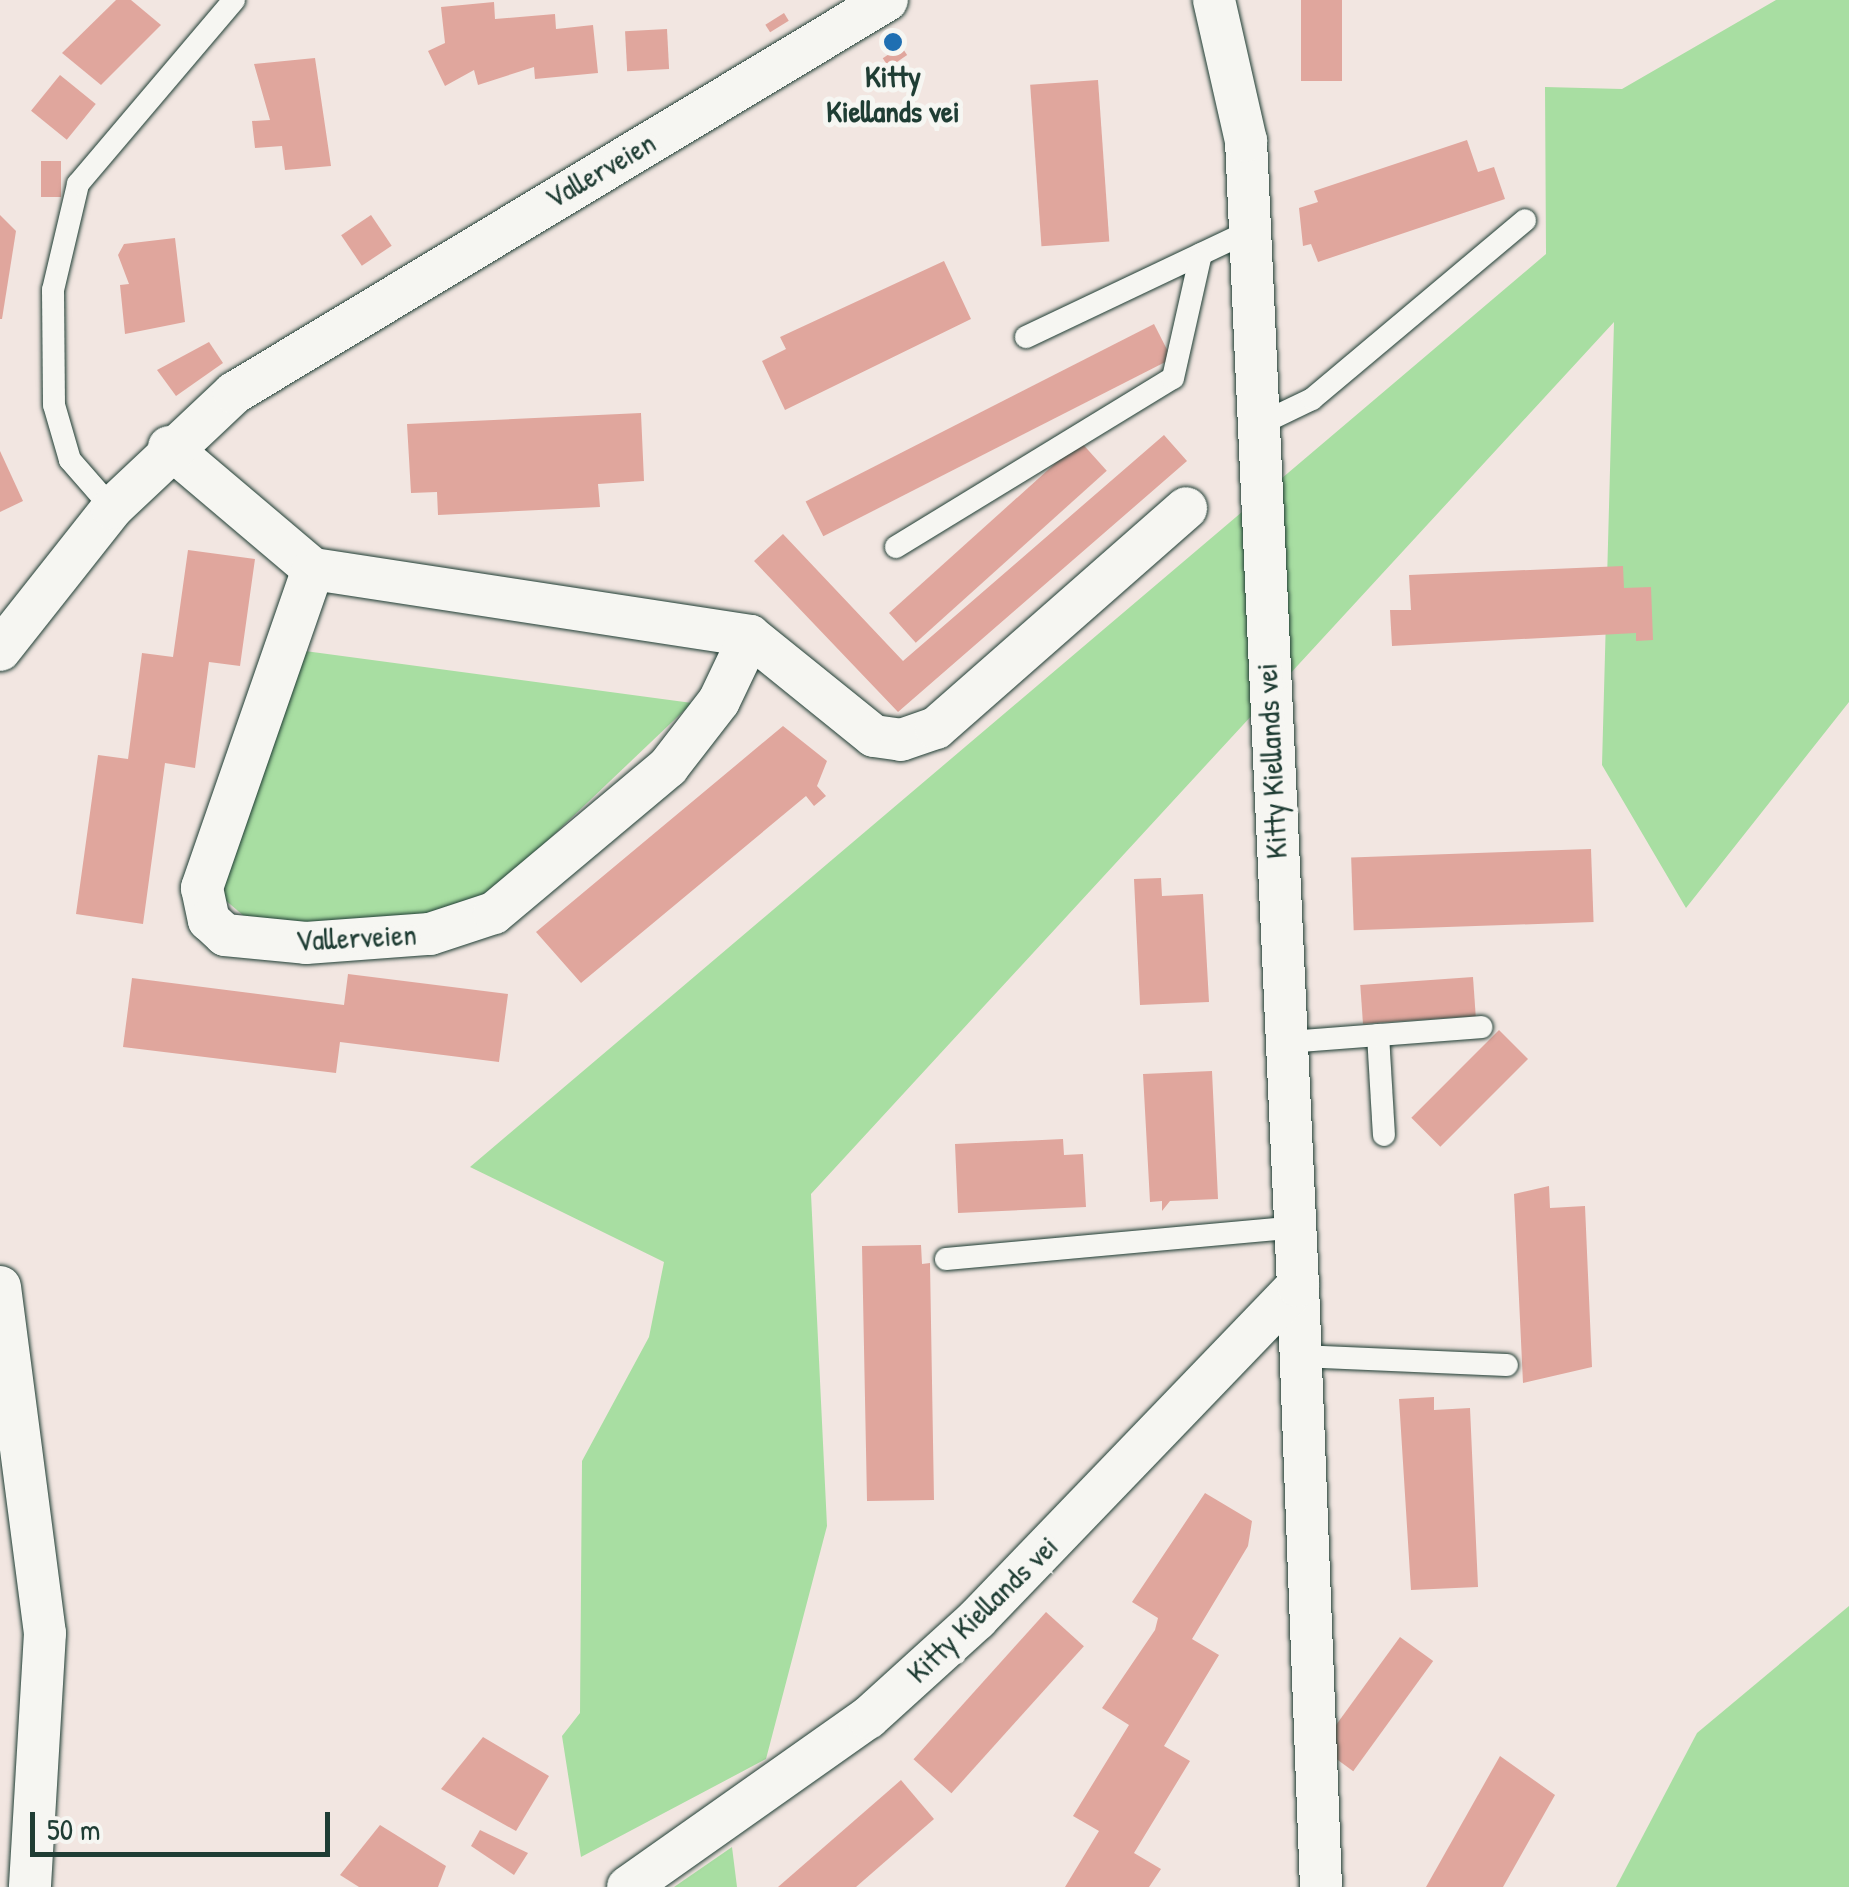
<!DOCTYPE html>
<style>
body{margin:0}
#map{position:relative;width:1849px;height:1887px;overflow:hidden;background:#f2e6e1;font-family:"Patrick Hand",sans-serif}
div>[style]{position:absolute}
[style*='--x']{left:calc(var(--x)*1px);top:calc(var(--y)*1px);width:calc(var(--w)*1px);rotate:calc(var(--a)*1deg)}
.green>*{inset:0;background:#a8dea2}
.building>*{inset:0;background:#e0a69d;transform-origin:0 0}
.roads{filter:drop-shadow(0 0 2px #1f3d34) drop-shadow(0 0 2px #1f3d34)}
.lane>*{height:22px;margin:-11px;padding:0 11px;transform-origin:11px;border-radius:11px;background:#f6f6f2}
.street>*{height:42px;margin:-21px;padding:0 21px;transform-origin:21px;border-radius:21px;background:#f6f6f2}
.dots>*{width:28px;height:28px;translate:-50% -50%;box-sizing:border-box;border:5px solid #f6f6f2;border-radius:50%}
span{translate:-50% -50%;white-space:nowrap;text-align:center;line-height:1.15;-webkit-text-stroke:10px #f6f6f2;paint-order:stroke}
.poi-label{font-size:30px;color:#1f3d34;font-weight:700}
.street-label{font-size:30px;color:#1f3d34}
.scale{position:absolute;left:30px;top:1812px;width:300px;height:45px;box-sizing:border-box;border:5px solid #1f3d34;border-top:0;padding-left:12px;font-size:30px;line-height:35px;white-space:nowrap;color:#1f3d34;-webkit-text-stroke:8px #f6f6f2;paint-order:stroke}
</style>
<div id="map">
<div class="green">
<i style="clip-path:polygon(1776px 0,1849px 0,1849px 702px,1686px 908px,1602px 765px,1614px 322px,811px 1194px,827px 1526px,766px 1759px,581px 1857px,562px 1736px,580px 1713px,582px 1461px,649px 1337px,664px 1262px,470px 1167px,1546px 254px,1545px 87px,1622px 89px)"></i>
<i style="clip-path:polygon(305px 651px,692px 703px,502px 884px,445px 914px,333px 930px,251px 922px,224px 899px,225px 862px)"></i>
<i style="clip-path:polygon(1849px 1606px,1849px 1887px,1616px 1887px,1697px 1733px)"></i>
<i style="clip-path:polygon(732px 1847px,737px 1887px,674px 1887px)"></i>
</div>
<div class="building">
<i style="clip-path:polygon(116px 0,131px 0,161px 25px,101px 85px,62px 53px)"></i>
<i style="left:1301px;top:0;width:41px;height:81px"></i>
<i style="clip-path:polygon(494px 2px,495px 19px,555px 14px,556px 29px,593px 25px,598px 73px,535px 79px,534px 67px,478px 85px,474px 70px,445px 86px,428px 51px,445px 43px,441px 7px)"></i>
<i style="left:784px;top:13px;width:9px;height:22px;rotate:58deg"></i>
<i style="left:667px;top:29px;width:40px;height:42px;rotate:87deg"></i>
<i style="left:901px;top:46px;width:11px;height:22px;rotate:56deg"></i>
<i style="clip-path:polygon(315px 58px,331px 166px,285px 170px,282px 146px,255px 148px,252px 121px,270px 120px,254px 64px)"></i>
<i style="left:60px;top:75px;width:46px;height:46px;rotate:39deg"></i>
<i style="left:1098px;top:80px;width:162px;height:68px;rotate:86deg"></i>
<i style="clip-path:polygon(1467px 140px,1478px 172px,1494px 167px,1505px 199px,1318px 262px,1311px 244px,1303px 246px,1299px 208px,1318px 202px,1314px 191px)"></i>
<i style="left:41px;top:161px;width:20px;height:36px"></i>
<i style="clip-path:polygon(0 215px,16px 231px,2px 319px,0 319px)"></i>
<i style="left:371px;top:215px;width:37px;height:36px;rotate:56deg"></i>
<i style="clip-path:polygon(175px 238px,185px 322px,125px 334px,120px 285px,129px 284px,118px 255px,124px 244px)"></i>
<i style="clip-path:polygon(944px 261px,971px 319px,785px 410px,762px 361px,786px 349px,780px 337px)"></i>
<i style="left:1154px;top:324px;width:39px;height:391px;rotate:63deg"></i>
<i style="clip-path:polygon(209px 342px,223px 363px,176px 396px,157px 370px)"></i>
<i style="clip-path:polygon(641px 413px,644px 481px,598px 484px,600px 507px,438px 515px,437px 492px,411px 493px,407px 424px)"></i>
<i style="clip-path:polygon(1164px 435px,1187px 461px,898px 712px,754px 561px,783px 534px,903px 661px)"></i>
<i style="left:1080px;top:441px;width:40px;height:257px;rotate:48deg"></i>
<i style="clip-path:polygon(0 451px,23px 501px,0 512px)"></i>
<i style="clip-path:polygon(188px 550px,255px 559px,240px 666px,209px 662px,195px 768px,165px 763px,143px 924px,76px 914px,98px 755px,128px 759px,142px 653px,173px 657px)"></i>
<i style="clip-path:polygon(1623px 566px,1624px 588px,1651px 587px,1653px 640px,1636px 641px,1636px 633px,1392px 646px,1390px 610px,1411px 610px,1409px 575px)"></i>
<i style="clip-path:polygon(783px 726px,827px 761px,817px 786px,826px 796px,814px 806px,806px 796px,581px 983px,536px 932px)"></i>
<i style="left:1591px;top:849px;width:73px;height:240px;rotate:88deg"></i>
<i style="clip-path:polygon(1161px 878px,1162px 896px,1203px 894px,1209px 1002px,1140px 1005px,1134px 879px)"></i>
<i style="clip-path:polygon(348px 974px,508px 994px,499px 1062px,340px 1042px,336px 1073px,123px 1047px,132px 978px,344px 1005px)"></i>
<i style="left:1473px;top:977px;width:39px;height:113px;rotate:86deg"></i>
<i style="left:1499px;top:1030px;width:41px;height:124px;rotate:45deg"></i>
<i style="clip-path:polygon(1212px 1071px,1218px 1199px,1170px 1201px,1162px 1211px,1162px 1201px,1150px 1202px,1143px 1074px)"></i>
<i style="clip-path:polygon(1063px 1139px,1064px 1155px,1083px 1154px,1086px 1207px,958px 1213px,955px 1144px)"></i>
<i style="clip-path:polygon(1549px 1186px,1550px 1208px,1585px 1206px,1592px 1367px,1523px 1383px,1514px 1194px)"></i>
<i style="clip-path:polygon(921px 1245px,922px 1264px,930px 1263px,934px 1500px,867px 1501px,862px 1246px)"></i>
<i style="clip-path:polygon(1434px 1397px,1434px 1410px,1470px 1408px,1478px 1587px,1411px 1590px,1399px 1399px)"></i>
<i style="clip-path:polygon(1205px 1493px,1252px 1521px,1248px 1546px,1192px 1639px,1219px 1655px,1164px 1746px,1190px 1761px,1134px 1853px,1161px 1869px,1149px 1887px,1065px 1887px,1099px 1831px,1073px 1816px,1129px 1725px,1102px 1708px,1155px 1630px,1158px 1618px,1132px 1602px)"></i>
<i style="left:1046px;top:1612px;width:51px;height:198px;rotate:42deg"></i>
<i style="left:1400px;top:1637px;width:41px;height:136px;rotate:36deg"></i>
<i style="clip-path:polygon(483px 1737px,549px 1776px,516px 1831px,441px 1789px)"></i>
<i style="clip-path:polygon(1500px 1756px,1555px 1795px,1503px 1887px,1426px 1887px)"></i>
<i style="clip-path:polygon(901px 1780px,934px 1819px,856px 1887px,778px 1887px)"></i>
<i style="clip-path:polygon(380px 1825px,446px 1866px,438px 1887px,359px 1887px,340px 1875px)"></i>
<i style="clip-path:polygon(480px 1830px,528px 1853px,514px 1875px,471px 1846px)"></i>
</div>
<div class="roads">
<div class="lane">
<i style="--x:1026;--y:337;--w:247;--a:-25.4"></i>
<i style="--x:1256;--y:426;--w:62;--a:-25.7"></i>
<i style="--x:1312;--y:399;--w:278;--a:-40"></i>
<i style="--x:112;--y:508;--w:64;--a:-131.2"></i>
<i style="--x:70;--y:460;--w:57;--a:-106.2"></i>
<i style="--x:54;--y:405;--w:115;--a:-90.5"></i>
<i style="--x:53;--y:290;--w:109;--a:-76.7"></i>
<i style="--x:78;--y:184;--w:241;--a:-49.7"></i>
<i style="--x:896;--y:547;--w:324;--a:-31.4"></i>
<i style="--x:1173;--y:378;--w:127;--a:-77.3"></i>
<i style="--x:1378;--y:1035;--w:100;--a:86.6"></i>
<i style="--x:1288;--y:1042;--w:194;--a:-4.4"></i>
<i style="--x:946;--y:1259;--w:351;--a:-5.2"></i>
<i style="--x:1299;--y:1356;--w:208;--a:2.5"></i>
</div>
<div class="street">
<i style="--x:169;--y:447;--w:189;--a:40.3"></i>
<i style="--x:313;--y:569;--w:442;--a:8.7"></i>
<i style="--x:750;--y:636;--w:159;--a:38.9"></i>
<i style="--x:874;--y:736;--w:27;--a:8"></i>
<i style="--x:901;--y:740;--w:37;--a:-19"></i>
<i style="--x:936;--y:728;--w:333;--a:-41.3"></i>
<i style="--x:313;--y:569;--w:338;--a:109.2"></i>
<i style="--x:202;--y:888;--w:33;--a:78"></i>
<i style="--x:209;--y:920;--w:22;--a:43"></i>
<i style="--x:225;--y:935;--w:81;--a:5.6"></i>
<i style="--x:306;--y:943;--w:124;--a:-4.2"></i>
<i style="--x:430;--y:934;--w:67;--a:-18.2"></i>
<i style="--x:494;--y:913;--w:227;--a:-40"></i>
<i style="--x:668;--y:767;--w:83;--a:-52.3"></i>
<i style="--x:719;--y:701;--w:72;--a:-64.5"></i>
<i style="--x:0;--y:650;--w:181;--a:-51.7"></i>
<i style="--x:112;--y:508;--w:168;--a:-43.3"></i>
<i style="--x:234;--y:393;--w:762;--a:-31.04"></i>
<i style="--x:1298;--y:1286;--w:601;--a:87.81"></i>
<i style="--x:0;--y:1287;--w:349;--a:82.6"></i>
<i style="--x:45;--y:1633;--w:254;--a:93.4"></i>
<i style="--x:628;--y:1887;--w:294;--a:-35.2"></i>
<i style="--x:868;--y:1718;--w:147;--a:-42.2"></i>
<i style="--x:977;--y:1619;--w:463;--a:-46.1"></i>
<i style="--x:1298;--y:1286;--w:1146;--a:-92.6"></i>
<i style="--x:1246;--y:141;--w:145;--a:-102.8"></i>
</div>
</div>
<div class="dots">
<i style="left:893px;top:42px;background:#1f6fb2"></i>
</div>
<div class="poi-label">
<span style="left:893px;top:93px">Kitty<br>Kiellands vei</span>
</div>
<div class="street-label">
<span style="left:600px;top:170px;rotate:-30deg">Vallerveien</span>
<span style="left:1271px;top:761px;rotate:-93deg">Kitty Kiellands vei</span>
<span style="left:356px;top:937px;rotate:-3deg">Vallerveien</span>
<span style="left:982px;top:1609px;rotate:-44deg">Kitty Kiellands vei</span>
</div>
<div class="scale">50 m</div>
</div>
